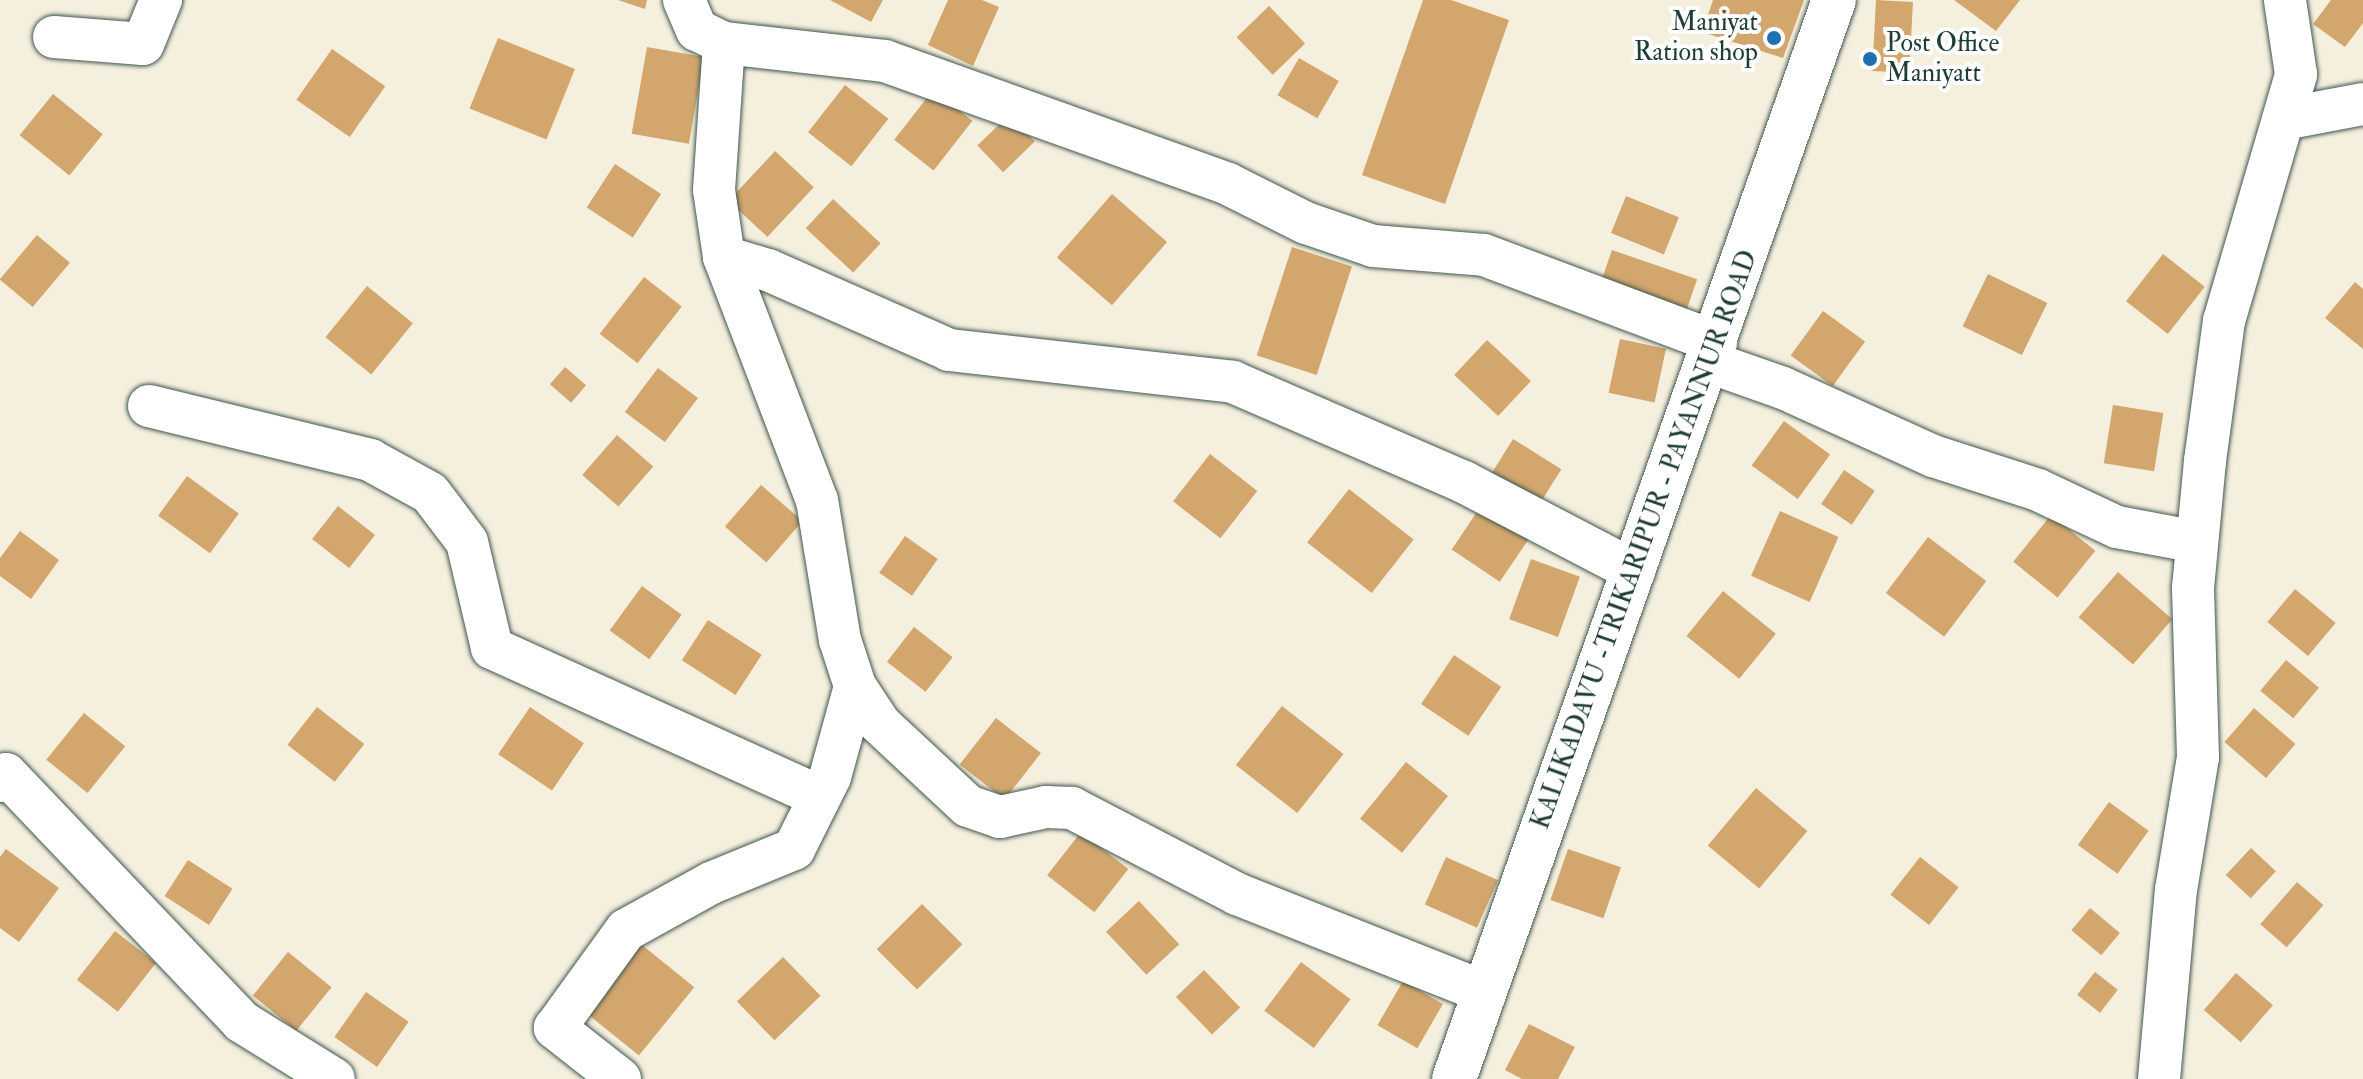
<!DOCTYPE html>
<style>
body{margin:0}
#map{position:relative;width:2363px;height:1079px;overflow:hidden;background:#f5efde;font-family:"IM FELL Double Pica",serif}
div>[style]{position:absolute}
[style*='--x']{left:calc(var(--x)*1px);top:calc(var(--y)*1px);width:calc(var(--w)*1px);rotate:calc(var(--a)*1deg)}
.building>*{inset:0;background:#d3a66d;transform-origin:0 0}
.roads{filter:drop-shadow(0 0 2px #3f584e) drop-shadow(0 0 2px #3f584e)}
.street>*{height:42px;margin:-21px;padding:0 21px;transform-origin:21px;border-radius:21px;background:#fff}
.secondary>*{height:44px;margin:-22px;padding:0 22px;transform-origin:22px;border-radius:22px;background:#fff}
.dots>*{width:22px;height:22px;translate:-50% -50%;box-sizing:border-box;border:4px solid #fff;border-radius:50%}
span{translate:-50% -50%;white-space:nowrap;text-align:center;line-height:1.15;-webkit-text-stroke:8px #fff;paint-order:stroke}
.poi-label{font-size:26px;color:#1f3d34}
.right{translate:-100% -50%;text-align:right}
.left{translate:0 -50%;text-align:left}
.street-label{font-size:26px;color:#1f3d34}
</style>
<div id="map">
<div class="building">
<i style="clip-path:polygon(618px 0,647px 0,645px 9px)"></i>
<i style="clip-path:polygon(830px 0,883px 0,871px 22px)"></i>
<i style="clip-path:polygon(948px 0,982px 0,999px 7px,973px 66px,928px 45px)"></i>
<i style="clip-path:polygon(1423px 0,1451px 0,1509px 20px,1445px 204px,1362px 175px)"></i>
<i style="clip-path:polygon(1713px 0,1804px 0,1783px 58px,1702px 32px)"></i>
<i style="left:1876px;top:0;width:37px;height:71px;rotate:3deg"></i>
<i style="clip-path:polygon(1954px 0,2020px 0,1996px 31px)"></i>
<i style="clip-path:polygon(2331px 0,2363px 0,2363px 23px,2345px 47px,2313px 24px)"></i>
<i style="left:1269px;top:6px;width:52px;height:45px;rotate:46deg"></i>
<i style="left:498px;top:38px;width:83px;height:76px;rotate:22deg"></i>
<i style="left:647px;top:47px;width:58px;height:88px;rotate:10deg"></i>
<i style="left:332px;top:49px;width:65px;height:62px;rotate:35deg"></i>
<i style="left:1299px;top:58px;width:46px;height:43px;rotate:30deg"></i>
<i style="left:845px;top:85px;width:55px;height:60px;rotate:38deg"></i>
<i style="left:933px;top:90px;width:50px;height:63px;rotate:38deg"></i>
<i style="left:53px;top:94px;width:64px;height:53px;rotate:39deg"></i>
<i style="left:1009px;top:115px;width:37px;height:44px;rotate:46deg"></i>
<i style="left:775px;top:151px;width:53px;height:68px;rotate:43deg"></i>
<i style="left:615px;top:164px;width:55px;height:52px;rotate:33deg"></i>
<i style="left:1112px;top:194px;width:73px;height:84px;rotate:41deg"></i>
<i style="left:1626px;top:196px;width:57px;height:40px;rotate:22deg"></i>
<i style="left:833px;top:199px;width:65px;height:40px;rotate:43deg"></i>
<i style="left:37px;top:235px;width:43px;height:58px;rotate:40deg"></i>
<i style="left:1292px;top:247px;width:63px;height:114px;rotate:18deg"></i>
<i style="left:1612px;top:250px;width:90px;height:35px;rotate:19deg"></i>
<i style="left:2163px;top:254px;width:53px;height:60px;rotate:38deg"></i>
<i style="left:1988px;top:274px;width:66px;height:58px;rotate:26deg"></i>
<i style="left:644px;top:277px;width:48px;height:72px;rotate:38deg"></i>
<i style="clip-path:polygon(2355px 282px,2363px 289px,2363px 349px,2325px 318px)"></i>
<i style="left:367px;top:286px;width:59px;height:66px;rotate:39deg"></i>
<i style="left:1823px;top:311px;width:52px;height:55px;rotate:36deg"></i>
<i style="left:1620px;top:339px;width:47px;height:55px;rotate:12deg"></i>
<i style="left:1487px;top:340px;width:60px;height:48px;rotate:43deg"></i>
<i style="left:565px;top:367px;width:28px;height:23px;rotate:41deg"></i>
<i style="left:658px;top:368px;width:50px;height:55px;rotate:37deg"></i>
<i style="left:2113px;top:405px;width:51px;height:59px;rotate:9deg"></i>
<i style="left:1784px;top:421px;width:57px;height:55px;rotate:36deg"></i>
<i style="left:617px;top:435px;width:48px;height:53px;rotate:41deg"></i>
<i style="left:1513px;top:439px;width:57px;height:46px;rotate:32deg"></i>
<i style="left:1210px;top:454px;width:60px;height:60px;rotate:38deg"></i>
<i style="left:1844px;top:470px;width:37px;height:41px;rotate:34deg"></i>
<i style="left:187px;top:476px;width:64px;height:49px;rotate:36deg"></i>
<i style="left:761px;top:485px;width:55px;height:55px;rotate:41deg"></i>
<i style="left:1349px;top:489px;width:82px;height:68px;rotate:38deg"></i>
<i style="left:1483px;top:503px;width:58px;height:56px;rotate:34deg"></i>
<i style="left:338px;top:506px;width:47px;height:42px;rotate:38deg"></i>
<i style="left:1780px;top:511px;width:64px;height:71px;rotate:24deg"></i>
<i style="left:2051px;top:515px;width:57px;height:60px;rotate:39deg"></i>
<i style="clip-path:polygon(20px 531px,59px 560px,31px 599px,0 576px,0 558px)"></i>
<i style="left:905px;top:536px;width:40px;height:45px;rotate:35deg"></i>
<i style="left:1928px;top:537px;width:73px;height:70px;rotate:37deg"></i>
<i style="left:1531px;top:559px;width:52px;height:64px;rotate:20deg"></i>
<i style="left:2118px;top:572px;width:72px;height:60px;rotate:41deg"></i>
<i style="left:642px;top:586px;width:49px;height:55px;rotate:36deg"></i>
<i style="left:2295px;top:589px;width:53px;height:43px;rotate:40deg"></i>
<i style="left:1723px;top:591px;width:68px;height:58px;rotate:39deg"></i>
<i style="left:708px;top:620px;width:64px;height:48px;rotate:33deg"></i>
<i style="left:914px;top:627px;width:49px;height:44px;rotate:38deg"></i>
<i style="left:1454px;top:655px;width:57px;height:59px;rotate:34deg"></i>
<i style="left:2286px;top:660px;width:43px;height:40px;rotate:40deg"></i>
<i style="left:1282px;top:706px;width:78px;height:75px;rotate:38deg"></i>
<i style="left:317px;top:707px;width:60px;height:48px;rotate:38deg"></i>
<i style="left:530px;top:707px;width:65px;height:57px;rotate:34deg"></i>
<i style="left:2254px;top:708px;width:55px;height:45px;rotate:41deg"></i>
<i style="left:84px;top:713px;width:53px;height:60px;rotate:39deg"></i>
<i style="left:996px;top:718px;width:57px;height:59px;rotate:38deg"></i>
<i style="left:1406px;top:762px;width:54px;height:73px;rotate:39deg"></i>
<i style="left:1756px;top:788px;width:67px;height:75px;rotate:40deg"></i>
<i style="left:2109px;top:802px;width:49px;height:53px;rotate:36deg"></i>
<i style="left:1081px;top:832px;width:60px;height:55px;rotate:38deg"></i>
<i style="left:2251px;top:848px;width:34px;height:37px;rotate:43deg"></i>
<i style="clip-path:polygon(6px 849px,59px 888px,19px 942px,0 928px,0 857px)"></i>
<i style="left:1568px;top:849px;width:56px;height:54px;rotate:19deg"></i>
<i style="left:1446px;top:857px;width:57px;height:52px;rotate:24deg"></i>
<i style="left:1920px;top:857px;width:49px;height:48px;rotate:38deg"></i>
<i style="left:188px;top:860px;width:53px;height:43px;rotate:33deg"></i>
<i style="left:2297px;top:882px;width:35px;height:56px;rotate:41deg"></i>
<i style="left:1139px;top:901px;width:59px;height:45px;rotate:47deg"></i>
<i style="left:922px;top:904px;width:57px;height:64px;rotate:45deg"></i>
<i style="left:2090px;top:908px;width:39px;height:29px;rotate:40deg"></i>
<i style="left:115px;top:931px;width:52px;height:62px;rotate:38deg"></i>
<i style="left:636px;top:940px;width:75px;height:88px;rotate:39deg"></i>
<i style="left:288px;top:952px;width:56px;height:56px;rotate:39deg"></i>
<i style="left:783px;top:957px;width:54px;height:64px;rotate:46deg"></i>
<i style="left:1301px;top:962px;width:62px;height:61px;rotate:37deg"></i>
<i style="left:1204px;top:970px;width:52px;height:39px;rotate:46deg"></i>
<i style="left:2095px;top:972px;width:29px;height:29px;rotate:38deg"></i>
<i style="left:2236px;top:973px;width:49px;height:49px;rotate:41deg"></i>
<i style="left:1403px;top:981px;width:46px;height:51px;rotate:30deg"></i>
<i style="left:366px;top:992px;width:52px;height:55px;rotate:35deg"></i>
<i style="clip-path:polygon(1529px 1024px,1575px 1047px,1558px 1079px,1522px 1079px,1505px 1070px)"></i>
</div>
<div class="roads">
<div class="street">
<i style="--x:684;--y:0;--w:33;--a:67"></i>
<i style="--x:697;--y:30;--w:30;--a:26"></i>
<i style="--x:724;--y:43;--w:147;--a:93.9"></i>
<i style="--x:714;--y:190;--w:68;--a:81.5"></i>
<i style="--x:724;--y:257;--w:260;--a:69.1"></i>
<i style="--x:817;--y:500;--w:142;--a:80.7"></i>
<i style="--x:840;--y:640;--w:48;--a:71.9"></i>
<i style="--x:855;--y:686;--w:45;--a:56.7"></i>
<i style="--x:880;--y:724;--w:120;--a:43"></i>
<i style="--x:968;--y:806;--w:34;--a:19"></i>
<i style="--x:1000;--y:817;--w:47;--a:-12.3"></i>
<i style="--x:1046;--y:807;--w:26;--a:2"></i>
<i style="--x:1072;--y:808;--w:186;--a:27.5"></i>
<i style="--x:1237;--y:894;--w:264;--a:21.6"></i>
<i style="--x:54;--y:37;--w:89;--a:4.5"></i>
<i style="--x:143;--y:44;--w:48;--a:-67.8"></i>
<i style="--x:724;--y:43;--w:162;--a:6.4"></i>
<i style="--x:885;--y:61;--w:364;--a:19.7"></i>
<i style="--x:1228;--y:184;--w:87;--a:26.6"></i>
<i style="--x:1306;--y:223;--w:71;--a:18.9"></i>
<i style="--x:1373;--y:246;--w:111;--a:4.6"></i>
<i style="--x:1484;--y:255;--w:248;--a:20.6"></i>
<i style="--x:2284;--y:119;--w:80;--a:-10.8"></i>
<i style="--x:724;--y:257;--w:46;--a:16.5"></i>
<i style="--x:768;--y:270;--w:198;--a:23.8"></i>
<i style="--x:949;--y:350;--w:286;--a:6.4"></i>
<i style="--x:1233;--y:382;--w:252;--a:23.4"></i>
<i style="--x:1464;--y:482;--w:192;--a:27.6"></i>
<i style="--x:1709;--y:362;--w:78;--a:19.4"></i>
<i style="--x:1783;--y:388;--w:165;--a:24.4"></i>
<i style="--x:1933;--y:456;--w:110;--a:17.9"></i>
<i style="--x:2038;--y:490;--w:87;--a:25.1"></i>
<i style="--x:2117;--y:527;--w:81;--a:10.6"></i>
<i style="--x:149;--y:406;--w:228;--a:13.7"></i>
<i style="--x:370;--y:460;--w:68;--a:28.8"></i>
<i style="--x:430;--y:493;--w:61;--a:52.9"></i>
<i style="--x:467;--y:542;--w:109;--a:76.7"></i>
<i style="--x:492;--y:648;--w:360;--a:24.4"></i>
<i style="--x:0;--y:781;--w:9;--a:-49"></i>
<i style="--x:6;--y:774;--w:342;--a:46.4"></i>
<i style="--x:242;--y:1022;--w:108;--a:31.8"></i>
<i style="--x:620;--y:1079;--w:83;--a:-141.9"></i>
<i style="--x:555;--y:1028;--w:121;--a:-54.1"></i>
<i style="--x:626;--y:930;--w:97;--a:-28.9"></i>
<i style="--x:711;--y:883;--w:90;--a:-22.3"></i>
<i style="--x:794;--y:849;--w:80;--a:-63.4"></i>
<i style="--x:830;--y:777;--w:94;--a:-74.6"></i>
<i style="--x:2159;--y:1079;--w:190;--a:-84.9"></i>
<i style="--x:2176;--y:890;--w:135;--a:-80.6"></i>
<i style="--x:2198;--y:757;--w:169;--a:-91.7"></i>
<i style="--x:2193;--y:588;--w:128;--a:-84.6"></i>
<i style="--x:2205;--y:461;--w:141;--a:-82.3"></i>
<i style="--x:2224;--y:321;--w:257;--a:-73.7"></i>
<i style="--x:2296;--y:74;--w:75;--a:-98.5"></i>
</div>
<div class="secondary">
<i style="--x:1454;--y:1079;--w:1144;--a:-70.6"></i>
</div>
</div>
<div class="dots">
<i style="left:1774px;top:38px;background:#1f6fb2"></i>
<i style="left:1870px;top:59px;background:#1f6fb2"></i>
</div>
<div class="poi-label">
<span class="right" style="left:1758px;top:38px">Maniyat<br>Ration shop</span>
<span class="left" style="left:1886px;top:59px">Post Office<br>Maniyatt</span>
</div>
<div class="street-label">
<span style="left:1645px;top:540px;rotate:-70deg">KALIKADAVU -TRIKARIPUR - PAYANNUR ROAD</span>
</div>
</div>
